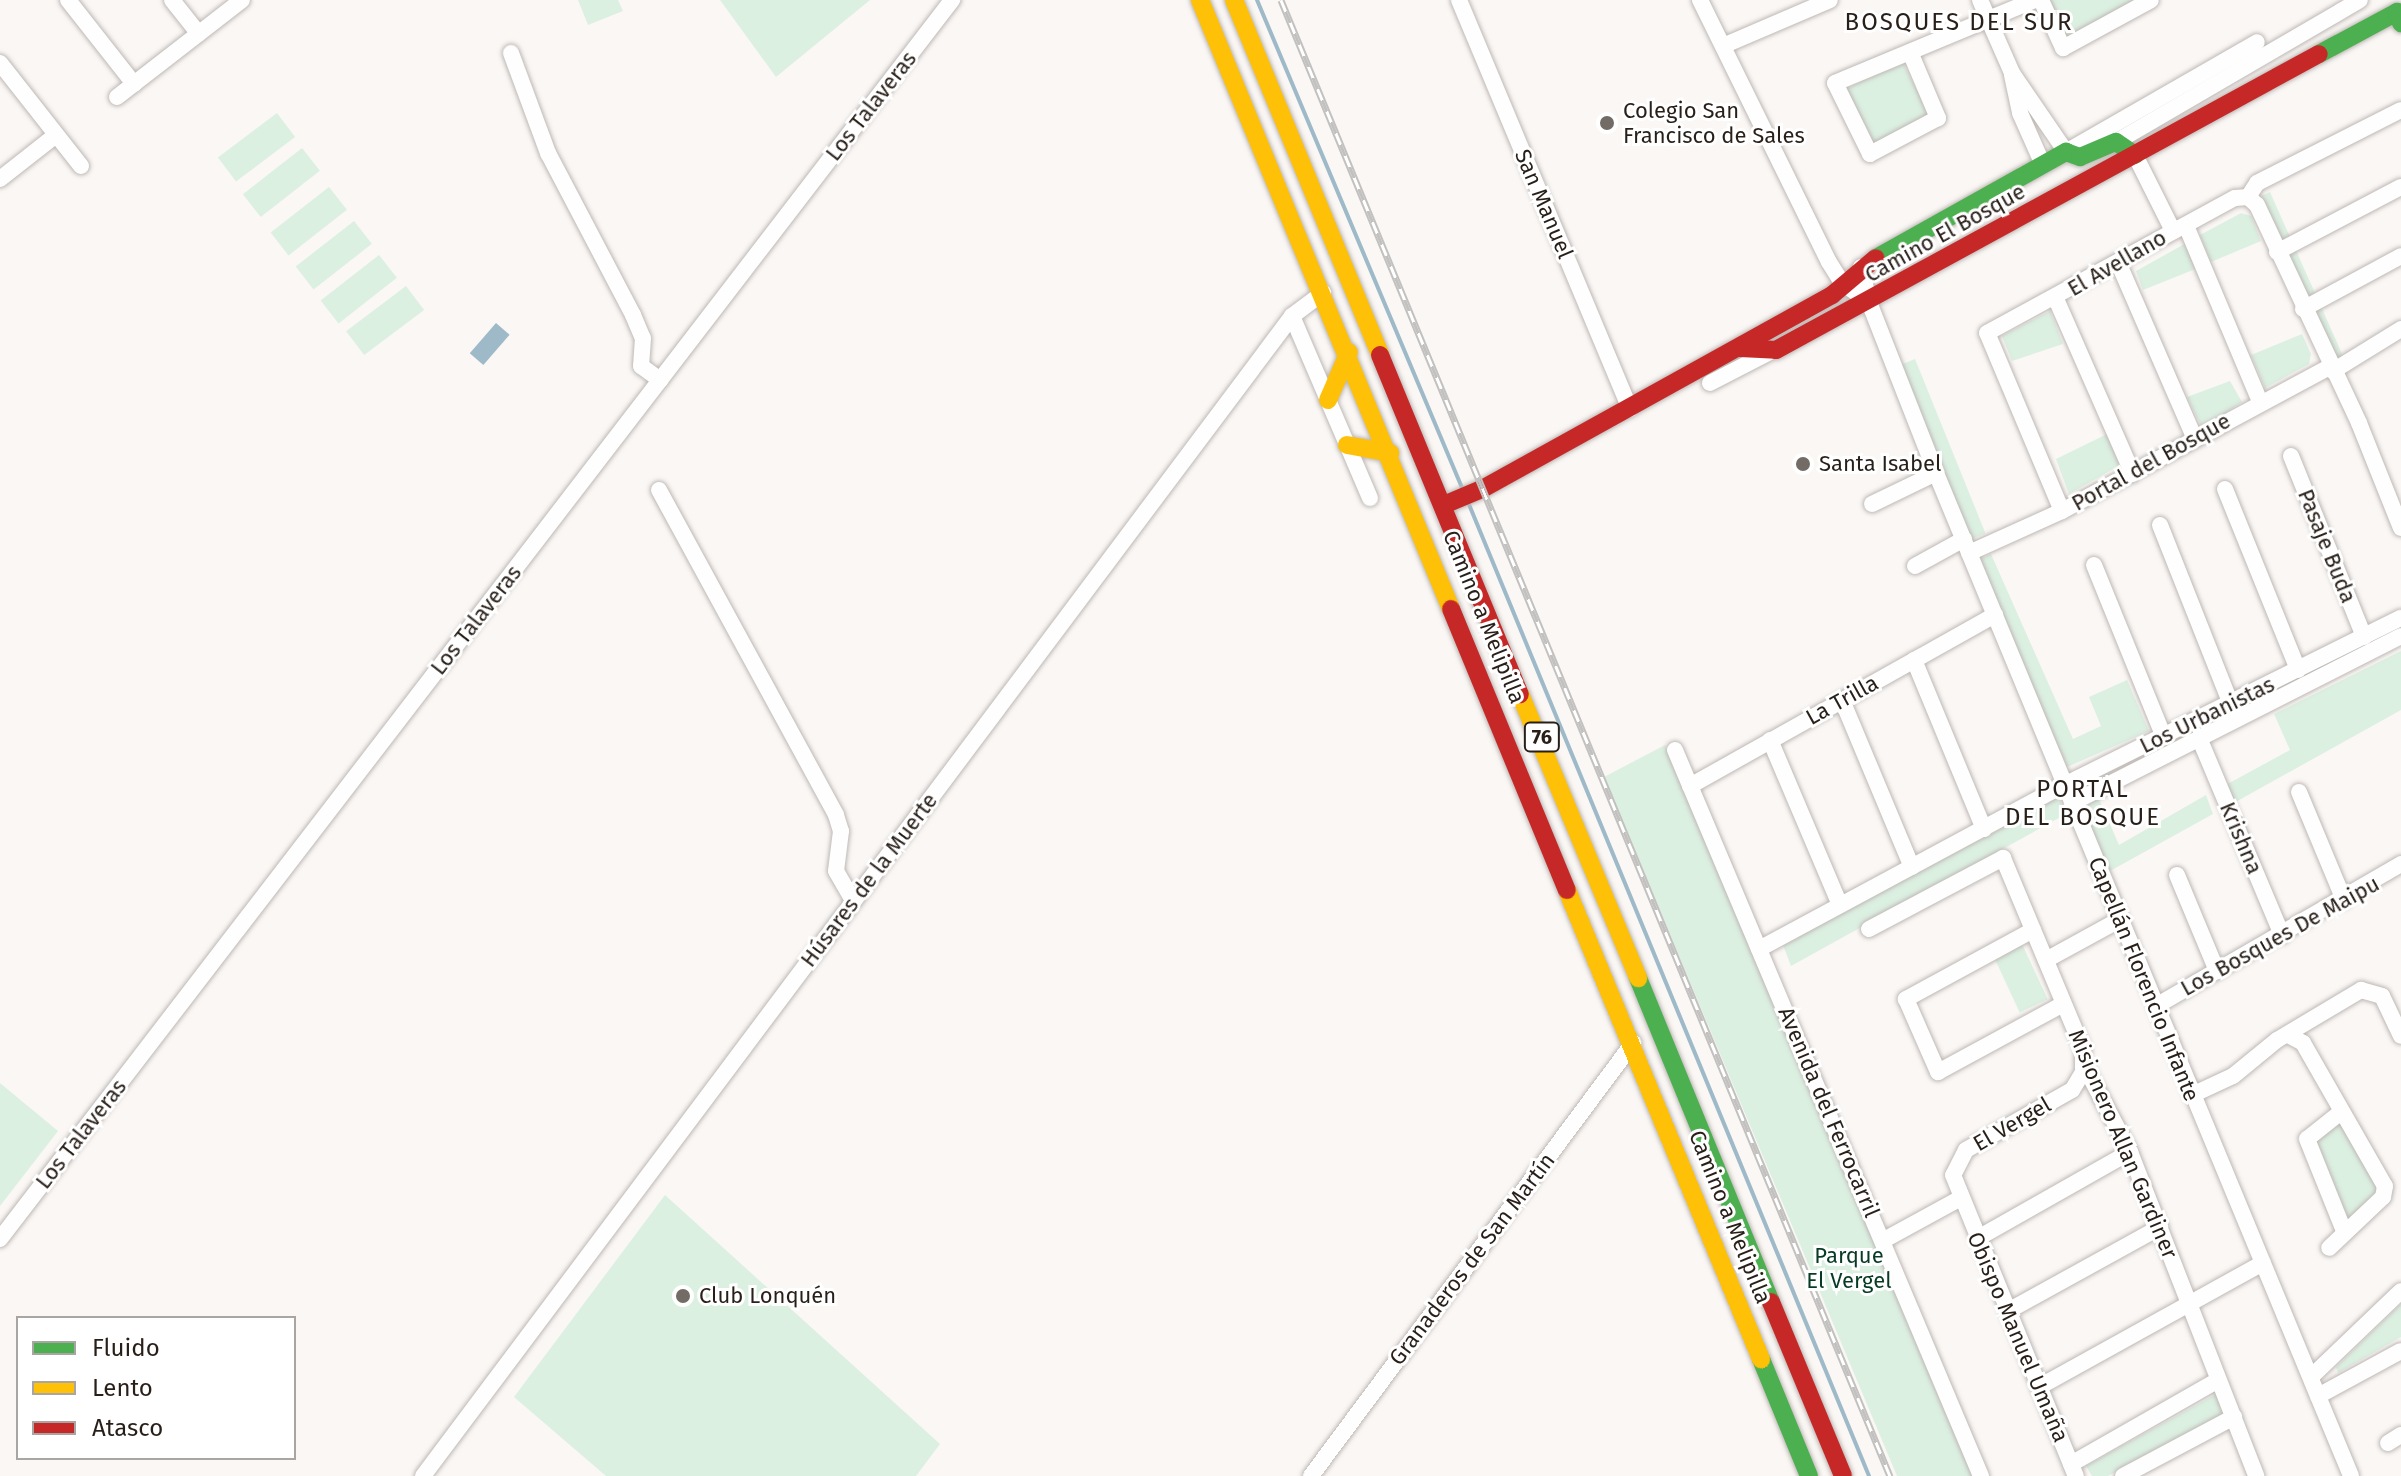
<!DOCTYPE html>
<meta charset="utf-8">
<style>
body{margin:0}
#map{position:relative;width:2401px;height:1476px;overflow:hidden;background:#faf7f5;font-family:"Fira Sans",sans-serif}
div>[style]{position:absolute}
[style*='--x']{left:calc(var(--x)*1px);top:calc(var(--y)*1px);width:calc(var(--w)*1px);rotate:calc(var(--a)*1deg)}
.green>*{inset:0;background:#dcf0e2;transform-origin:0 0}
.water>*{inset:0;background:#9ebac8;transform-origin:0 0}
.stream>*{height:4px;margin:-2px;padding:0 2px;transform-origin:2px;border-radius:2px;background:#9ebac8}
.roads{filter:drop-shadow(0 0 2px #beb8b4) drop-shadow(0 0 2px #beb8b4)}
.street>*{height:16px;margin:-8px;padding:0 8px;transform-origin:8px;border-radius:8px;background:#fefefe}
.fast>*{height:18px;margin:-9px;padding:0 9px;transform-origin:9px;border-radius:9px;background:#4caf50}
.slow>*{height:18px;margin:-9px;padding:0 9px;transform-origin:9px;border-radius:9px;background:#ffc107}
.jam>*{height:18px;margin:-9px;padding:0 9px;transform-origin:9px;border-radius:9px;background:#c62828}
.rail>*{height:7px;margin-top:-3.5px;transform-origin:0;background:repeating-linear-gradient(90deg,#fff 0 12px,#c2c1bf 0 24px);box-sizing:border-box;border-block:2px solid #c2c1bf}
.dots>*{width:22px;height:22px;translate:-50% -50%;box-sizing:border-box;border:4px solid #fff;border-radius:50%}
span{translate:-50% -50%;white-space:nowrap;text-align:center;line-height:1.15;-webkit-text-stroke:6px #fff;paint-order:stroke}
.shield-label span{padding:2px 6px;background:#fff;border:2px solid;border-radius:6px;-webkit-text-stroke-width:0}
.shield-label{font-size:20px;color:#281f19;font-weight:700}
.street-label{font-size:22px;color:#281f19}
.poi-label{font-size:22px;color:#281f19}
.left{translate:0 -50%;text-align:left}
.park-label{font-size:22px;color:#073b24}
.neighbourhood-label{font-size:24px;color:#281f19;letter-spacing:2px}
.legend{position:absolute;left:16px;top:1316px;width:280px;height:144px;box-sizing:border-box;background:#fff;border:2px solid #a9a5a3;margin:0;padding:10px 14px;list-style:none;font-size:24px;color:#281f19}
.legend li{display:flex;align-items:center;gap:16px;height:40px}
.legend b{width:40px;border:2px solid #a9a5a3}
</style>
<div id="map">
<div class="green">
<i style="clip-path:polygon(578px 0,618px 0,623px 11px,588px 25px)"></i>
<i style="clip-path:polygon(720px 0,870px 0,776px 77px)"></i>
<i style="clip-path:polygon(2050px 0,2137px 0,2063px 39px)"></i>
<i style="left:1902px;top:61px;width:63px;height:64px;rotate:63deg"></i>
<i style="left:277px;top:113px;width:30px;height:74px;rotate:53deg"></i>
<i style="left:302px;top:148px;width:29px;height:75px;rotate:52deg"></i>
<i style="left:329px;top:187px;width:29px;height:74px;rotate:52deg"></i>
<i style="left:2270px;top:192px;width:179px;height:9px;rotate:66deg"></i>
<i style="clip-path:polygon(2241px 213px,2251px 216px,2261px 241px,2211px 262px,2200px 235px)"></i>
<i style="left:354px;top:221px;width:29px;height:74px;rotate:52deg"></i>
<i style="clip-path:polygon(2188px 242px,2198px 268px,2143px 290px,2136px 271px)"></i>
<i style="left:379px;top:255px;width:29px;height:74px;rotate:52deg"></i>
<i style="left:406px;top:286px;width:30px;height:75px;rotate:53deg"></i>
<i style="clip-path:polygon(2050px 311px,2063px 344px,2012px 361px,2002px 336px)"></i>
<i style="clip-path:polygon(2302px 334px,2311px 354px,2309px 364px,2265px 388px,2251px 355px)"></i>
<i style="left:1915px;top:359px;width:188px;height:18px;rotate:68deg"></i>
<i style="clip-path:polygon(2230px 381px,2242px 402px,2202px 428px,2187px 397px)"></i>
<i style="clip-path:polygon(2109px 433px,2122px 464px,2069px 494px,2056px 459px)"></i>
<i style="clip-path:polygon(1991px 554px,2073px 739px,2101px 726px,2089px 697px,2127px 680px,2149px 731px,2067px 767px,1976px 561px)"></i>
<i style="clip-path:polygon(2401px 651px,2401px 710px,2232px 804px,2222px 787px,2290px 750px,2274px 714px)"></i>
<i style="clip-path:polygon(1665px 745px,1881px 1251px,1974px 1476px,1897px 1476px,1604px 777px)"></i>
<i style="clip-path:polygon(2206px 795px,2213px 814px,2110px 871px,2085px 815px,2087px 805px,2099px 799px,2119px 845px)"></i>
<i style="clip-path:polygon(2059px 797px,2066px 814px,1791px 966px,1783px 945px)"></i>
<i style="left:2022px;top:944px;width:61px;height:31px;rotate:65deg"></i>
<i style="clip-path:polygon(0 1083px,58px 1131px,0 1206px)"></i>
<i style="clip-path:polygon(2338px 1119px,2381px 1189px,2345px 1223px,2313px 1134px)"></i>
<i style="clip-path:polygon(665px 1195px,940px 1444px,916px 1476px,606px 1476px,514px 1397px)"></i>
<i style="clip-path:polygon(2401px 1304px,2401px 1337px,2338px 1373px,2336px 1367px)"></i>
<i style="clip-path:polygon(2220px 1392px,2228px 1413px,2108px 1476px,2092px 1476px,2086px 1466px)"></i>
</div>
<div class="water">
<i style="left:496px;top:323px;width:18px;height:40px;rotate:41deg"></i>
</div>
<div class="stream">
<i style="--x:1257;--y:0;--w:532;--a:67.2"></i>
<i style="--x:1468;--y:502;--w:1053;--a:67.62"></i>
</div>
<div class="roads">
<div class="street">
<i style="--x:68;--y:0;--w:107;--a:51.8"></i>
<i style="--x:172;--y:0;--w:43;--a:51.5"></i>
<i style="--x:1459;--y:0;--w:443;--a:67.3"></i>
<i style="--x:1700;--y:0;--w:292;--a:63.8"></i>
<i style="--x:1829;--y:262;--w:25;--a:58"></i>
<i style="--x:1842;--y:283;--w:33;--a:35"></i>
<i style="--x:1980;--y:0;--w:80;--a:66.3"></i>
<i style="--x:2012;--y:73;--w:96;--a:55.6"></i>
<i style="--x:2066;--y:152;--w:220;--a:-29.9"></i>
<i style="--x:2041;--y:0;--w:53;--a:65.4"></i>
<i style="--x:2063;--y:48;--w:100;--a:-28.6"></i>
<i style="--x:1725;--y:45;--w:114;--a:-23.2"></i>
<i style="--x:1910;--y:52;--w:72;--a:67"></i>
<i style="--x:1938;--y:118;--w:77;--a:152.1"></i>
<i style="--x:1870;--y:154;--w:79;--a:-116.2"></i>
<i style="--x:1835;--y:83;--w:216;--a:-22.6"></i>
<i style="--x:511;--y:53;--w:107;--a:69.7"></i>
<i style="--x:548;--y:153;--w:183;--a:62.3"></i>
<i style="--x:633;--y:315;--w:25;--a:67"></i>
<i style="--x:643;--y:338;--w:28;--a:94"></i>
<i style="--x:641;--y:366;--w:24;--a:36"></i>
<i style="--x:0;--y:63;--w:131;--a:51.8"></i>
<i style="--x:2012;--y:75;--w:39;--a:78"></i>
<i style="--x:2020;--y:113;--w:57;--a:66.1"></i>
<i style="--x:117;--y:97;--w:158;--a:-37.8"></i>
<i style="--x:2116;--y:142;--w:282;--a:-30.2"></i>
<i style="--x:2135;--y:155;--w:85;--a:63.4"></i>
<i style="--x:0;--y:179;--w:71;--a:-38.2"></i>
<i style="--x:2248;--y:197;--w:12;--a:42"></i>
<i style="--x:2257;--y:205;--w:241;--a:64.9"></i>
<i style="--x:2359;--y:423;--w:113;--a:68.2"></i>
<i style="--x:2248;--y:197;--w:17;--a:-57"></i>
<i style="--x:2257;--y:183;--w:161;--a:-26.9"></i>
<i style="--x:2187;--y:228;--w:189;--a:67.2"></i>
<i style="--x:2277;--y:252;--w:140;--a:-27.7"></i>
<i style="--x:2118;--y:262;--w:193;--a:66.5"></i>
<i style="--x:1861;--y:267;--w:36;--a:77"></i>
<i style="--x:1869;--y:302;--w:184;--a:68.6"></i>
<i style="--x:1936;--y:473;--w:1085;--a:67.52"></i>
<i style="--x:2056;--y:299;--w:191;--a:66.3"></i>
<i style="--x:2303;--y:309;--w:111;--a:-28.4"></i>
<i style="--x:1292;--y:316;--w:198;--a:66.8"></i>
<i style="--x:2333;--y:371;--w:80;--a:-31.7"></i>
<i style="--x:1710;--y:383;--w:72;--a:-27.3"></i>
<i style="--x:2291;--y:456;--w:195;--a:68"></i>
<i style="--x:2225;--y:489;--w:195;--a:68"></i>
<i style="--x:659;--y:490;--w:370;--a:61.4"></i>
<i style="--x:836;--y:815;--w:17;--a:73"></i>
<i style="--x:841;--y:831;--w:40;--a:97.1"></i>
<i style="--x:836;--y:871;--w:34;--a:60"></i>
<i style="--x:1872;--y:504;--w:71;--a:-25.8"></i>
<i style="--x:2062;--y:511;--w:193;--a:-112.8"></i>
<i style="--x:1987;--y:333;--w:282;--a:-28.6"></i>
<i style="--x:2235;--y:198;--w:13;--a:-4"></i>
<i style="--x:2160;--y:525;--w:193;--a:68.4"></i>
<i style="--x:1969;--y:553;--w:102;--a:-24.3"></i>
<i style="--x:2062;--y:511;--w:306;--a:-28.3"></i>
<i style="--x:2094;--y:565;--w:186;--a:67.9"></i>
<i style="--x:1915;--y:566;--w:56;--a:-28.9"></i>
<i style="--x:1914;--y:660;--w:183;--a:67.5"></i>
<i style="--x:1842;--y:700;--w:181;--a:67.3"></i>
<i style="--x:1770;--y:740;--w:179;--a:67"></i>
<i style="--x:2200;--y:740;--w:212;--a:67.2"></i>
<i style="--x:1675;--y:750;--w:788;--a:67.15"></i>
<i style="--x:1690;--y:786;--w:350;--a:-29.3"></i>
<i style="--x:2299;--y:792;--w:117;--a:67.4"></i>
<i style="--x:2072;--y:803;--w:369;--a:-26.9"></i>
<i style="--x:2177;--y:875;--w:104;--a:67.4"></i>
<i style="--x:1869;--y:929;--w:152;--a:-27.9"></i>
<i style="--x:2003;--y:858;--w:207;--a:67.3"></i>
<i style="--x:2083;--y:1049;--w:23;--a:90"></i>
<i style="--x:2083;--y:1072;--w:21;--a:121"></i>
<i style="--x:2072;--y:1090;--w:122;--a:150.5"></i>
<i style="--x:1966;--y:1150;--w:28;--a:117"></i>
<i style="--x:1953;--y:1175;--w:325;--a:67.8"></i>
<i style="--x:2033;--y:930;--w:145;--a:151.5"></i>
<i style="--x:1906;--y:999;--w:80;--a:66.3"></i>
<i style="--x:1938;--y:1072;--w:142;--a:-28.5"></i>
<i style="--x:1759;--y:949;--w:346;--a:-28.3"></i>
<i style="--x:2064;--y:785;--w:376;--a:-26.4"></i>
<i style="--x:2046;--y:960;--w:83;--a:-28.7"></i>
<i style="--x:2156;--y:1006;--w:283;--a:-30.1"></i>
<i style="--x:2290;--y:1036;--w:15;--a:28"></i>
<i style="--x:2303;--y:1043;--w:165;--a:60.2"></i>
<i style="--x:2385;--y:1186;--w:11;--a:100"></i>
<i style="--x:2383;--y:1197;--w:74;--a:136.6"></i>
<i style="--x:2084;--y:1065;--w:98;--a:62.1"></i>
<i style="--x:2130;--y:1152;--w:348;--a:68.7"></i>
<i style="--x:2192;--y:1095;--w:45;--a:-24.9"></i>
<i style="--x:2233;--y:1076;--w:57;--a:-39.3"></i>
<i style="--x:2277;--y:1040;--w:98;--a:-30.8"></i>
<i style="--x:2361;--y:990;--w:22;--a:16"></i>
<i style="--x:2382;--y:996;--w:44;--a:64.6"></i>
<i style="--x:2341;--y:1112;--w:43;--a:141.5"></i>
<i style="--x:2307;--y:1139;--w:99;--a:68.1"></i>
<i style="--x:1978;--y:1238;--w:175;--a:-29.5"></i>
<i style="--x:0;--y:1239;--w:1563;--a:-52.46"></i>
<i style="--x:1884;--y:1240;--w:85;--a:-28.7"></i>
<i style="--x:2008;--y:1311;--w:174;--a:-28.9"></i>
<i style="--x:2311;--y:1377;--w:124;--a:-43.7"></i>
<i style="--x:2039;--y:1387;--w:256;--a:-29"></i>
<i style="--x:2318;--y:1396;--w:94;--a:-28.5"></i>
<i style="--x:2388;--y:1443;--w:15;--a:-32"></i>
<i style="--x:2071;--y:1464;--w:169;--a:-29.7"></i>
<i style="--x:423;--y:1476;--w:1449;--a:-53.16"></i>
<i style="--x:1292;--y:316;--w:39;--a:-37"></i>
<i style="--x:1311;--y:1476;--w:540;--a:-53.36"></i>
<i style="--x:2123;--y:1476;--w:126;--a:-28"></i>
</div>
<div class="fast">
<i style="--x:2319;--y:54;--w:89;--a:-28.3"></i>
<i style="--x:2397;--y:12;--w:12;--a:70"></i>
<i style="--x:1876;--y:258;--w:218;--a:-29.2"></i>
<i style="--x:2066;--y:152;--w:15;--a:20"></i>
<i style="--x:2080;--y:157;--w:39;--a:-23"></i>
<i style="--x:2116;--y:142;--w:23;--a:34"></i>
<i style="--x:1638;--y:978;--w:350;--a:67.7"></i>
<i style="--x:1761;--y:1359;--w:126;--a:67.7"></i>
</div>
<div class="slow">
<i style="--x:1200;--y:0;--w:659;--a:67.6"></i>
<i style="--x:1234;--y:0;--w:384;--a:67.6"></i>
<i style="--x:1328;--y:400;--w:52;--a:-66.4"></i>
<i style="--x:1347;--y:445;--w:44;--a:10.5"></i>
<i style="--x:1520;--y:694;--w:308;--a:67.4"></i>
<i style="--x:1567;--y:890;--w:508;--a:67.53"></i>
</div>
<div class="jam">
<i style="--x:1740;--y:348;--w:36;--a:3"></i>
<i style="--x:1776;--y:350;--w:618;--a:-28.6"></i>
<i style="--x:1380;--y:355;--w:367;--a:67.6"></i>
<i style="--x:1446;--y:504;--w:41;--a:-22.8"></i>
<i style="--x:1484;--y:488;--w:398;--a:-29"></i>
<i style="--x:1832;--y:295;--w:57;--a:-40.1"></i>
<i style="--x:1451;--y:609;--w:304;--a:67.6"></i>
<i style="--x:1771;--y:1302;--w:188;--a:67.5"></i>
</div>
</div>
<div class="rail">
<i style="--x:1281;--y:0;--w:1597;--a:67.58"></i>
</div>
<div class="dots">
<i style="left:1607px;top:123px;background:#726b66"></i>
<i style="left:1803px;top:464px;background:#726b66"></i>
<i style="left:683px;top:1296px;background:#726b66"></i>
</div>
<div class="shield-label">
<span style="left:1542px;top:737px">76</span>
</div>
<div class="street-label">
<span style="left:871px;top:106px;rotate:-52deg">Los Talaveras</span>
<span style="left:1544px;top:204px;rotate:67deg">San Manuel</span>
<span style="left:1945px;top:233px;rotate:-29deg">Camino El Bosque</span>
<span style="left:2117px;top:263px;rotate:-30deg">El Avellano</span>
<span style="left:2151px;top:462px;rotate:-29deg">Portal del Bosque</span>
<span style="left:2327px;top:546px;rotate:68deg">Pasaje Buda</span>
<span style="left:1484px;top:617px;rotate:68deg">Camino a Melipilla</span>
<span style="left:476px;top:620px;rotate:-52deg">Los Talaveras</span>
<span style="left:1842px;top:700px;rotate:-29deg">La Trilla</span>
<span style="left:2207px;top:715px;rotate:-26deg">Los Urbanistas</span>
<span style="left:2241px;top:838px;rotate:67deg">Krishna</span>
<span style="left:869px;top:880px;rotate:-53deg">Húsares de la Muerte</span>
<span style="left:2280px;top:936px;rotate:-29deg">Los Bosques De Maipu</span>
<span style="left:2144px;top:979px;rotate:68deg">Capellán Florencio Infante</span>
<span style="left:1829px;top:1112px;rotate:67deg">Avenida del Ferrocarril</span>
<span style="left:2012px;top:1124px;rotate:-30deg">El Vergel</span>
<span style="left:81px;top:1134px;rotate:-52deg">Los Talaveras</span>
<span style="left:2123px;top:1144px;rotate:67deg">Misionero Allan Gardiner</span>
<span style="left:1730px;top:1217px;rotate:68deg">Camino a Melipilla</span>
<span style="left:1472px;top:1259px;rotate:-53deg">Granaderos de San Martín</span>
<span style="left:2018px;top:1337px;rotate:67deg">Obispo Manuel Umaña</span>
</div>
<div class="poi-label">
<span class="left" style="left:1623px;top:123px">Colegio San<br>Francisco de Sales</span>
<span class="left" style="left:1819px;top:464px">Santa Isabel</span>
<span class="left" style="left:699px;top:1296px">Club Lonquén</span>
</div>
<div class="park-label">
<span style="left:1849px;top:1268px">Parque<br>El Vergel</span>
</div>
<div class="neighbourhood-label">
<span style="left:1959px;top:23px">BOSQUES DEL SUR</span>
<span style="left:2083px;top:804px">PORTAL<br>DEL BOSQUE</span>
</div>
<ul class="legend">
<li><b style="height:10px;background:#4caf50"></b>Fluido</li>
<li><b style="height:10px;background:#ffc107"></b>Lento</li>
<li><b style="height:10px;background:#c62828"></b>Atasco</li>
</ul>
</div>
